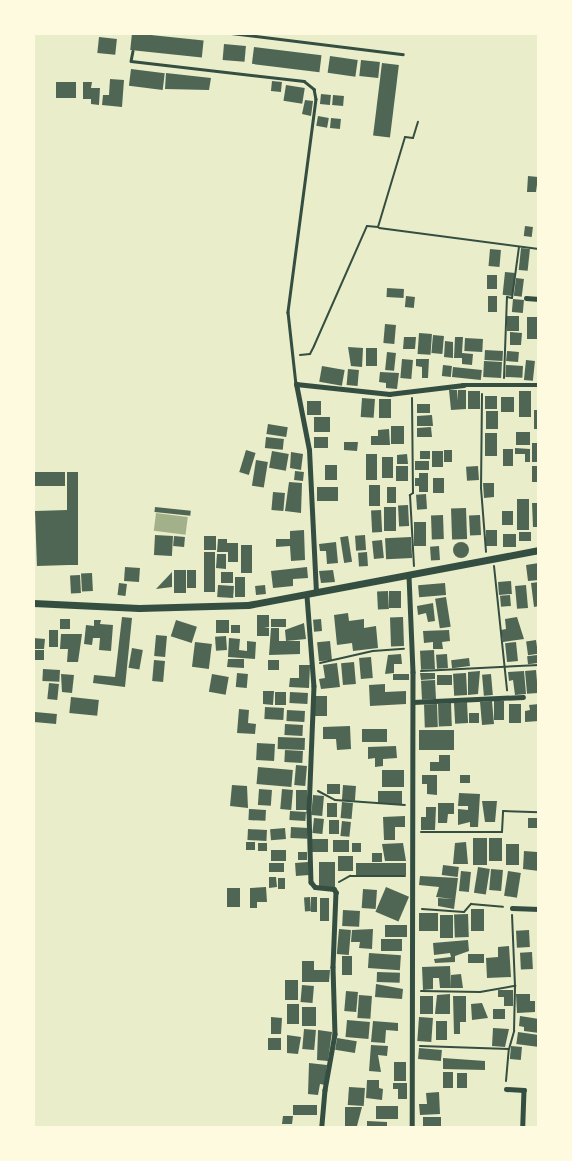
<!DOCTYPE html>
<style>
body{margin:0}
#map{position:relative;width:572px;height:1161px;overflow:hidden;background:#e9edc9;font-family:Mulish,sans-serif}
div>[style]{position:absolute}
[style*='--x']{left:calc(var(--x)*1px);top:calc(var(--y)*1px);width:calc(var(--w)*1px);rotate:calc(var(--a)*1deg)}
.water>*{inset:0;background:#a3b18a;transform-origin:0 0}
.building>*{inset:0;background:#4f6655;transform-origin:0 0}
.round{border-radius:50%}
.path>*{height:2px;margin:-1px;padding:0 1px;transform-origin:1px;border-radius:1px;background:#344e41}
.service>*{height:2.5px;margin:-1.25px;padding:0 1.25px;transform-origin:1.25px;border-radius:1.25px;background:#344e41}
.minor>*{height:4.5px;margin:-2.25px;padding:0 2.25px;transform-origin:2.25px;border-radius:2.25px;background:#344e41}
.primary>*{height:7px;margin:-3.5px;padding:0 3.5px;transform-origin:3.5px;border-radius:3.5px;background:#344e41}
span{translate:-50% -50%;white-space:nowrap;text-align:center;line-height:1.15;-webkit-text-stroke:5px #fefae0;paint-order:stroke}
.frame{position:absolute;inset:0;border:35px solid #fefae0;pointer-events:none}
</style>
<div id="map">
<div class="water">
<i style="left:156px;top:513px;width:32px;height:18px;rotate:7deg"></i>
</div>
<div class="building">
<i style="left:132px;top:33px;width:72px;height:17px;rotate:6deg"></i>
<i style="left:99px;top:37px;width:18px;height:16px;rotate:6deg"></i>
<i style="left:224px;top:44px;width:22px;height:16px;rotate:5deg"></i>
<i style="left:254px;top:47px;width:68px;height:17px;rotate:7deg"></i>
<i style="left:330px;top:56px;width:28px;height:17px;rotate:8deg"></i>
<i style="left:361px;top:60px;width:19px;height:16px;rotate:6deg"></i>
<i style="left:382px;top:63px;width:17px;height:73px;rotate:7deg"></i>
<i style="left:131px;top:69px;width:34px;height:17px;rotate:7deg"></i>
<i style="clip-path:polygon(166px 73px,211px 78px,209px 90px,165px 89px)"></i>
<i style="clip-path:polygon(110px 79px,124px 80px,122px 107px,102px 105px,103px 95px,109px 95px)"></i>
<i style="left:272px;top:81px;width:10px;height:10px;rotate:6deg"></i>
<i style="left:56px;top:82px;width:20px;height:16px"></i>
<i style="clip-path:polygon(83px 82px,92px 82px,91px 88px,100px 88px,99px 105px,91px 104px,91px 99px,83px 99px)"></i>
<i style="left:286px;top:85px;width:19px;height:16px;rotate:9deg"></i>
<i style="left:321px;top:94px;width:10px;height:10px;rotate:6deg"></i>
<i style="left:333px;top:95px;width:11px;height:10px;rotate:5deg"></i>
<i style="clip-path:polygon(305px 100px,313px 101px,311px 116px,302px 114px)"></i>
<i style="left:318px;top:116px;width:11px;height:10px;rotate:10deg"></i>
<i style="left:331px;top:118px;width:10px;height:10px;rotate:6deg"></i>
<i style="clip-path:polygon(528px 176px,538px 177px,536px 192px,527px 192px)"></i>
<i style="left:525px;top:226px;width:8px;height:10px;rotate:7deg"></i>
<i style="left:521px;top:248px;width:9px;height:22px;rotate:6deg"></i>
<i style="left:490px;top:249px;width:11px;height:17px;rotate:5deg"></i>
<i style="left:505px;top:272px;width:10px;height:23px;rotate:6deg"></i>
<i style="left:487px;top:275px;width:10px;height:14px"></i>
<i style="left:516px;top:278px;width:8px;height:18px;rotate:7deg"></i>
<i style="left:387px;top:288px;width:17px;height:9px;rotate:3deg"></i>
<i style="left:406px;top:296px;width:9px;height:11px;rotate:6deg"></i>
<i style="left:488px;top:296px;width:9px;height:16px"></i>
<i style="left:513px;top:299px;width:11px;height:13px;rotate:5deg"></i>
<i style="left:507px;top:316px;width:12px;height:15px"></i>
<i style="left:527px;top:317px;width:12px;height:22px"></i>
<i style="left:385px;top:324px;width:11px;height:19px;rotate:5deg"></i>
<i style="clip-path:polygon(510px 332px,522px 333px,521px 345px,510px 345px)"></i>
<i style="left:419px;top:333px;width:13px;height:21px;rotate:4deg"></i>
<i style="left:433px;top:335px;width:11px;height:18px;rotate:5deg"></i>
<i style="clip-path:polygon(404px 337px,416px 337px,415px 349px,403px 349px)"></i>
<i style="clip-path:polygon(455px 337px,463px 337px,462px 353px,473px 354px,472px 365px,462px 364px,462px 358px,454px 358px)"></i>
<i style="left:465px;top:338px;width:18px;height:13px;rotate:3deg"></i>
<i style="clip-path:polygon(445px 341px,453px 342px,453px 358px,444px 357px)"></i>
<i style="clip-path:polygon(348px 347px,363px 348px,362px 367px,351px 366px)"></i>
<i style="left:366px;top:348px;width:11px;height:18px"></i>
<i style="left:485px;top:350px;width:18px;height:10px;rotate:3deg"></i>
<i style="left:507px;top:351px;width:12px;height:10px;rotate:5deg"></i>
<i style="left:387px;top:352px;width:9px;height:18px;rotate:6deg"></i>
<i style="left:402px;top:359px;width:11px;height:19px;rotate:5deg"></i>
<i style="clip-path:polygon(416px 359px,429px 359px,428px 378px,422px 378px,422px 367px,416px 366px)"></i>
<i style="left:526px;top:360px;width:9px;height:20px;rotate:6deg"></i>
<i style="left:484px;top:361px;width:18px;height:16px;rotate:3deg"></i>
<i style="left:443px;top:365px;width:9px;height:11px;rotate:6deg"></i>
<i style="left:506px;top:365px;width:17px;height:12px;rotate:3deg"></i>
<i style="left:322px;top:366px;width:23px;height:16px;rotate:10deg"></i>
<i style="left:453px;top:367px;width:29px;height:10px;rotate:6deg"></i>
<i style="left:348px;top:369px;width:11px;height:16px;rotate:5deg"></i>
<i style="clip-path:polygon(380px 372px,399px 373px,397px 389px,386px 388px,386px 383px,379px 382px)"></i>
<i style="clip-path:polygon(449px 390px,457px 390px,457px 401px,458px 390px,466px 390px,466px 409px,451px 410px)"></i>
<i style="left:480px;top:391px;width:18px;height:12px;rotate:90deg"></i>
<i style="left:519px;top:391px;width:12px;height:26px"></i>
<i style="left:485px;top:396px;width:12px;height:13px"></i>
<i style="left:501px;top:397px;width:13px;height:15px"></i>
<i style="left:362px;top:398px;width:13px;height:19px;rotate:4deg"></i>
<i style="left:379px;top:399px;width:12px;height:19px"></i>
<i style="left:307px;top:401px;width:14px;height:14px"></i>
<i style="left:430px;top:404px;width:9px;height:13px;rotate:90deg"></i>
<i style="left:534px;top:410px;width:5px;height:19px"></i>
<i style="left:486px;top:411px;width:12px;height:18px"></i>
<i style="clip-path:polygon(432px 415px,433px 426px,417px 426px,417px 416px)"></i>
<i style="left:314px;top:417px;width:16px;height:15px"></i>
<i style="left:268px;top:424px;width:20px;height:10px;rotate:9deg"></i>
<i style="left:391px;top:426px;width:13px;height:18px"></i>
<i style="clip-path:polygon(431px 427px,432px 437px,417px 437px,417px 428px)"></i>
<i style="clip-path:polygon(389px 429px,390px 445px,371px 445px,371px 436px,378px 436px,378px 430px)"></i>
<i style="left:516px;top:432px;width:14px;height:13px"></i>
<i style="left:497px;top:433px;width:23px;height:12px;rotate:90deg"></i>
<i style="left:266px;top:437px;width:18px;height:11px;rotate:6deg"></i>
<i style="left:314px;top:437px;width:14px;height:11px"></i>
<i style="clip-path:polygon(344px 442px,358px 442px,357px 451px,344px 450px)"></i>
<i style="left:532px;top:443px;width:7px;height:19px"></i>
<i style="clip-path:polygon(515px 448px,530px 449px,530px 462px,525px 462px,525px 454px,515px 454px)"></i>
<i style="left:513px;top:449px;width:17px;height:10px;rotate:90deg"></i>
<i style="left:246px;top:450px;width:10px;height:23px;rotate:17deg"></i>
<i style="left:444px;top:450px;width:8px;height:12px"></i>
<i style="left:272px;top:451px;width:17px;height:17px;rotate:10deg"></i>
<i style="left:420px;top:451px;width:10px;height:8px"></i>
<i style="left:432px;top:451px;width:11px;height:16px"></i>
<i style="clip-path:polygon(291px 452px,303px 454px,301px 470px,290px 468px)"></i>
<i style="left:366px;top:454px;width:11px;height:26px"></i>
<i style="clip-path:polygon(407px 454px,408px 464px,397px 464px,397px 455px)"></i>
<i style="left:393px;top:457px;width:21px;height:11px;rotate:90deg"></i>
<i style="left:256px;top:460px;width:12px;height:26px;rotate:9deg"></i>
<i style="left:415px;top:461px;width:14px;height:9px"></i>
<i style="left:325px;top:465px;width:12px;height:15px"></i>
<i style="left:396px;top:466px;width:12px;height:15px"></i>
<i style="left:478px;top:466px;width:14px;height:12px;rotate:86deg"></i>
<i style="left:532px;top:466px;width:7px;height:16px"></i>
<i style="left:295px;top:471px;width:9px;height:9px;rotate:6deg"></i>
<i style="left:65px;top:472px;width:14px;height:32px;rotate:90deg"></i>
<i style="left:67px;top:472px;width:11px;height:93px"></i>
<i style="clip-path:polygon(419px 473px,428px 473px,428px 492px,419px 492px,419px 486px,415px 486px,415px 478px,419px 478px)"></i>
<i style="left:433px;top:478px;width:11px;height:15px"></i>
<i style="clip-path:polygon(289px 482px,302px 483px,301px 513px,285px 511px)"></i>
<i style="clip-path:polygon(483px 483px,494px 483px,494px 497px,484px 498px)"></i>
<i style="left:380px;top:485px;width:21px;height:11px;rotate:90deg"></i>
<i style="left:317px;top:487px;width:21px;height:14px"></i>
<i style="left:387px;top:487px;width:9px;height:16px"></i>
<i style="left:273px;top:492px;width:12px;height:18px;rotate:5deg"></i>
<i style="left:426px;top:494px;width:15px;height:10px;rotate:86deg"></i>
<i style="left:517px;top:499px;width:12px;height:31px"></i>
<i style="clip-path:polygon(532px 503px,539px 503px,539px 527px,533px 527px)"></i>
<i style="left:408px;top:505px;width:21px;height:10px;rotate:87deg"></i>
<i style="left:155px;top:507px;width:36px;height:5px;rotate:6deg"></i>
<i style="left:384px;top:507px;width:12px;height:24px"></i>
<i style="left:466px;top:508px;width:31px;height:15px;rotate:88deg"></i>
<i style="left:67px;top:510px;width:55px;height:32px;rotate:88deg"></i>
<i style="left:381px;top:510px;width:22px;height:10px;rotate:87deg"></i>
<i style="left:502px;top:511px;width:11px;height:14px"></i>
<i style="left:443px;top:515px;width:24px;height:12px;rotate:88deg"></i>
<i style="left:480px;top:515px;width:20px;height:11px;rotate:87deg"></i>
<i style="left:414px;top:522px;width:12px;height:24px"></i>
<i style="clip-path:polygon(304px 530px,305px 560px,291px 561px,290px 546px,276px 547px,276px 539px,290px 539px,290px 531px)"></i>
<i style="left:486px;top:530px;width:11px;height:16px"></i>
<i style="left:531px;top:532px;width:9px;height:12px;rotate:90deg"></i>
<i style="left:516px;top:534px;width:13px;height:13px;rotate:90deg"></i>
<i style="left:155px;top:535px;width:18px;height:20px;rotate:3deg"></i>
<i style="left:365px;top:535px;width:15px;height:10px;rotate:86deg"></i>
<i style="left:174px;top:536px;width:11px;height:10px;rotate:5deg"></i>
<i style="left:204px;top:536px;width:12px;height:14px"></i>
<i style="left:348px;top:536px;width:26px;height:8px;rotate:81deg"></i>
<i style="left:411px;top:537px;width:21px;height:26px;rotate:87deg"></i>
<i style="clip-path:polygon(218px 539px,227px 539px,227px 543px,238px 543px,238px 562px,228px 562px,228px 552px,217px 552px)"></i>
<i style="left:382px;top:540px;width:18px;height:10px;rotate:84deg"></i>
<i class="round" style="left:453px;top:542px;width:16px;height:16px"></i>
<i style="clip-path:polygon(336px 542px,338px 563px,327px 564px,326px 551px,320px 551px,319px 544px)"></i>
<i style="left:241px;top:545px;width:11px;height:28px"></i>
<i style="left:439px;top:546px;width:14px;height:9px;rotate:86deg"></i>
<i style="left:204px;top:552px;width:11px;height:40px"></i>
<i style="left:367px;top:552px;width:14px;height:9px;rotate:86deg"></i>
<i style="clip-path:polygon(217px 554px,226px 554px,226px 569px,216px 568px)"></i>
<i style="clip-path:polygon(539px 563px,539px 580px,528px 581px,526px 565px)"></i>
<i style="left:125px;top:567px;width:15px;height:14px;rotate:4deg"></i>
<i style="clip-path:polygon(307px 567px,308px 578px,293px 579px,293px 586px,273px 588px,271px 571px)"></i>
<i style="left:174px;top:570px;width:12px;height:23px"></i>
<i style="left:187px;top:570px;width:9px;height:18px"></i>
<i style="clip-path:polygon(333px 570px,335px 582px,321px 583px,319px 571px)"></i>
<i style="clip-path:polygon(172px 572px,172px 587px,156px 589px)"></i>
<i style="left:221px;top:572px;width:12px;height:11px"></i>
<i style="left:92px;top:573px;width:18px;height:11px;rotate:87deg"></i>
<i style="left:80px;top:575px;width:18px;height:10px;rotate:87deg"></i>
<i style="left:235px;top:577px;width:10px;height:20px"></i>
<i style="left:511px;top:581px;width:13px;height:13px;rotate:86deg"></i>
<i style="clip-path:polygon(539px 582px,539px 606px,534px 607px,531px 583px)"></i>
<i style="left:119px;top:583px;width:8px;height:12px;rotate:7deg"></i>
<i style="left:445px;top:583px;width:12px;height:27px;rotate:85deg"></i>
<i style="left:218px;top:585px;width:16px;height:12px;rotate:4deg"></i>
<i style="left:265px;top:585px;width:9px;height:10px;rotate:84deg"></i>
<i style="left:526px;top:585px;width:23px;height:11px;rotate:85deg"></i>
<i style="left:388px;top:591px;width:18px;height:11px;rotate:87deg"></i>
<i style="left:389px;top:591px;width:12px;height:17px"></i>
<i style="left:510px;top:595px;width:11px;height:10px;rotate:85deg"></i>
<i style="left:446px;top:597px;width:30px;height:11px;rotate:81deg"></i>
<i style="clip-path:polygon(433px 603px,435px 621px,428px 622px,426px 613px,418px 615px,417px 606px)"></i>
<i style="clip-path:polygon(348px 613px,349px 621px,364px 619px,364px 628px,376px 626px,378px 648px,353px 651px,352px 643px,337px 645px,334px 615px)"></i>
<i style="clip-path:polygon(257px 615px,269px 615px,269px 627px,264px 628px,269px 628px,269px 636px,257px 636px)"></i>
<i style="clip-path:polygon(122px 617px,132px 618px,125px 687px,93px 683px,94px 675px,115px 677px)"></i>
<i style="left:403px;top:617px;width:29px;height:13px;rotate:88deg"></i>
<i style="clip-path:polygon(517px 617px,524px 639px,503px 642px,501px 630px,506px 629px,505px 619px)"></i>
<i style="left:60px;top:619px;width:10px;height:10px"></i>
<i style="left:271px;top:619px;width:15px;height:8px"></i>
<i style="left:321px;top:619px;width:12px;height:8px;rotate:85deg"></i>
<i style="clip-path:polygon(94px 620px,101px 620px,100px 624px,113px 625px,111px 651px,99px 650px,100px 638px,93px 638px,92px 645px,84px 644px,86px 625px,94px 626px)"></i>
<i style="left:176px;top:620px;width:22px;height:17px;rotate:18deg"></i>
<i style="left:216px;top:620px;width:13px;height:13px"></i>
<i style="clip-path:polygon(304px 623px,306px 639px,286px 641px,285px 630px)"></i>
<i style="left:231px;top:625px;width:9px;height:8px"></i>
<i style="clip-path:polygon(271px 628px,279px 628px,279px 641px,300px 641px,300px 654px,269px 655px)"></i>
<i style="left:49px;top:630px;width:9px;height:17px"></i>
<i style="clip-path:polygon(449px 630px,450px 641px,442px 642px,443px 649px,433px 649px,433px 642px,424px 643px,423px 631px)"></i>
<i style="clip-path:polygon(61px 634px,82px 634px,78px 662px,67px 662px,68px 649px,60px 649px)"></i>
<i style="left:156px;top:635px;width:11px;height:21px;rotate:5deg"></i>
<i style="left:226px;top:636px;width:14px;height:11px;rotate:86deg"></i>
<i style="clip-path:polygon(33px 638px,45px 639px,44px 649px,33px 649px)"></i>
<i style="clip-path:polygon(229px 638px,240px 639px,239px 650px,247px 651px,247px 641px,256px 642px,255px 659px,228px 657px)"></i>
<i style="left:536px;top:640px;width:14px;height:10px;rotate:82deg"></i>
<i style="left:330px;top:641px;width:19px;height:13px;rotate:84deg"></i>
<i style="left:195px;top:642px;width:17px;height:25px;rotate:7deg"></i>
<i style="left:516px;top:642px;width:19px;height:11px;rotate:84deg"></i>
<i style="left:132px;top:648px;width:11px;height:20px;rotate:10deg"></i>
<i style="left:33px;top:650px;width:11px;height:10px"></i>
<i style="left:434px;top:650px;width:19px;height:14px;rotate:87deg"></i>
<i style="clip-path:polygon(401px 654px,402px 664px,394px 664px,394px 673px,385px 674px,388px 655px)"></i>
<i style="left:447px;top:654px;width:14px;height:11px;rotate:86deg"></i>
<i style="left:537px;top:655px;width:8px;height:10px;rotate:83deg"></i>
<i style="left:371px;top:657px;width:21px;height:12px;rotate:85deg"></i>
<i style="left:469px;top:658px;width:8px;height:18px;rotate:83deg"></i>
<i style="clip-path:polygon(228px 659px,244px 659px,244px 668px,227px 667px)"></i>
<i style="left:154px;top:660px;width:11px;height:21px;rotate:5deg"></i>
<i style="left:268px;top:660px;width:11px;height:10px"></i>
<i style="left:354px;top:662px;width:22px;height:13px;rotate:85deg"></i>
<i style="clip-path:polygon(337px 663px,340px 687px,321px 689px,319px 679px,325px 678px,323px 665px)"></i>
<i style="clip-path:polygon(299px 665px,310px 665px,309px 688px,289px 687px,290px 678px,299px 678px)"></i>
<i style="left:43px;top:669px;width:17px;height:12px;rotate:3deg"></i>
<i style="left:536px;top:670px;width:23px;height:11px;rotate:85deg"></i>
<i style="clip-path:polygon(480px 671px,478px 694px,468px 695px,468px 672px)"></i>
<i style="clip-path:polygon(524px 671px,526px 694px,515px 695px,513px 680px,509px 681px,508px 672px)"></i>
<i style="left:237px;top:673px;width:11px;height:14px;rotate:5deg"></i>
<i style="clip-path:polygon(420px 673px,435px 673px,435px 679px,421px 680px)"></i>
<i style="left:466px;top:673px;width:22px;height:13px;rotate:87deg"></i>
<i style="clip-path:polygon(61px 674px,74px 675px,72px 693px,62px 692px)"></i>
<i style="left:212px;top:674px;width:17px;height:18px;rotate:10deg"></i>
<i style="left:409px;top:674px;width:6px;height:16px;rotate:90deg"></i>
<i style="left:491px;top:674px;width:21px;height:9px;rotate:85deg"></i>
<i style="left:452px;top:675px;width:10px;height:15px;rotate:90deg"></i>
<i style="left:435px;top:680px;width:19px;height:14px;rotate:87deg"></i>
<i style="left:49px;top:683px;width:10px;height:16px;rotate:6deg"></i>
<i style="clip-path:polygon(385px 684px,385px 692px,406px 691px,406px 704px,370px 706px,369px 685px)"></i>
<i style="clip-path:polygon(263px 691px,274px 691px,273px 705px,263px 704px)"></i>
<i style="left:275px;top:692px;width:11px;height:13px"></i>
<i style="left:290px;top:692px;width:18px;height:11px;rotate:3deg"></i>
<i style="left:315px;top:696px;width:12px;height:20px"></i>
<i style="left:71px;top:697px;width:28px;height:16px;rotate:6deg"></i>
<i style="left:492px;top:701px;width:23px;height:12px;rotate:85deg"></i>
<i style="left:494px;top:701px;width:10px;height:19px"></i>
<i style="left:467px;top:702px;width:21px;height:13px;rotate:87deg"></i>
<i style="left:451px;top:703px;width:23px;height:13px;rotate:88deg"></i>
<i style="left:437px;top:704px;width:23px;height:13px;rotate:88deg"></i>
<i style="left:509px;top:704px;width:12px;height:19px"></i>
<i style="clip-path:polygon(539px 704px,539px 721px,525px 722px,525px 711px,530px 710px,529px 705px)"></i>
<i style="left:265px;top:707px;width:19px;height:12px;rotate:3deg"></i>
<i style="clip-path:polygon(239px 709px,249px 710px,248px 723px,256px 724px,255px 734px,237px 733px)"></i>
<i style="left:287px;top:710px;width:18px;height:11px;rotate:3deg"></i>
<i style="left:35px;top:712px;width:22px;height:10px;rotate:5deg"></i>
<i style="left:469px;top:713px;width:10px;height:10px"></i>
<i style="left:285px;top:724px;width:18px;height:11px;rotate:3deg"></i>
<i style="clip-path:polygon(350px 726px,351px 749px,337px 750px,336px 739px,323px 739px,323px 727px)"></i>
<i style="left:362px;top:729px;width:25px;height:13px"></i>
<i style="left:419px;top:730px;width:35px;height:20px"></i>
<i style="left:278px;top:737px;width:27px;height:12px;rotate:2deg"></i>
<i style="left:257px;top:743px;width:18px;height:17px;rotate:3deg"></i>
<i style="clip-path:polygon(396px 746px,397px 758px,383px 759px,383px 766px,375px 767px,375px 758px,368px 759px,368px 747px)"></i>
<i style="left:285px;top:750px;width:18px;height:12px;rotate:3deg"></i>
<i style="clip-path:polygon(439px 755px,450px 755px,450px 771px,430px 771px,430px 762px,439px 762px)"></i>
<i style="left:296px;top:765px;width:11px;height:20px;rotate:5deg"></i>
<i style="left:258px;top:767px;width:35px;height:17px;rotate:5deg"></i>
<i style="left:382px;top:770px;width:22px;height:17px"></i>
<i style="clip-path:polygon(422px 775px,437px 775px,437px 795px,427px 794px,427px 784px,422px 784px)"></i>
<i style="left:460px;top:775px;width:10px;height:8px"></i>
<i style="left:327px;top:784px;width:13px;height:10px"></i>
<i style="clip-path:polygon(232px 785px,247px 786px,248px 808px,230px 806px)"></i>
<i style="left:343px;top:785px;width:13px;height:15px;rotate:4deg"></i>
<i style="left:259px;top:789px;width:13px;height:16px;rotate:4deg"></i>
<i style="left:282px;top:789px;width:11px;height:20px;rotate:5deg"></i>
<i style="left:296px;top:790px;width:11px;height:20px"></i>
<i style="left:378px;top:791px;width:24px;height:13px"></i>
<i style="clip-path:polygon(459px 793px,480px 794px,478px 827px,470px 827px,470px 822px,458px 825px,458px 809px,468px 810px,468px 806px,458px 806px)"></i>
<i style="left:313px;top:795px;width:11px;height:20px;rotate:5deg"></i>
<i style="clip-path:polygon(482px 801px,497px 801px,495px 822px,485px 822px)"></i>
<i style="left:342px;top:802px;width:11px;height:16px;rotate:5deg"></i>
<i style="left:327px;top:803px;width:10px;height:14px"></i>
<i style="clip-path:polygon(438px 803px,454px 803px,454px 814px,448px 814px,447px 823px,438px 823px)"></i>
<i style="clip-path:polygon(426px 807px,436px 807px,435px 830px,421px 830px,421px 817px,426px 817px)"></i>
<i style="left:249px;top:809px;width:17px;height:11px;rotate:3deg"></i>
<i style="left:290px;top:811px;width:16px;height:9px;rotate:4deg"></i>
<i style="clip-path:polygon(405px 816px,405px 827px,395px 827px,395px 840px,384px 840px,383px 817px)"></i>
<i style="left:314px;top:818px;width:10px;height:15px;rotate:6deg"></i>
<i style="left:528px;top:818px;width:11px;height:10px"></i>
<i style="left:329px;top:820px;width:10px;height:14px"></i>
<i style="left:342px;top:821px;width:9px;height:15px;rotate:6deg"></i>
<i style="left:291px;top:827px;width:17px;height:11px;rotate:3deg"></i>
<i style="left:285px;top:828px;width:11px;height:15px;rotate:85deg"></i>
<i style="left:248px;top:829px;width:19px;height:11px;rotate:3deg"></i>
<i style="left:473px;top:838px;width:14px;height:27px"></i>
<i style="left:489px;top:838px;width:13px;height:23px"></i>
<i style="left:328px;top:839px;width:13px;height:16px;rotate:90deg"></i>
<i style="left:333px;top:840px;width:16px;height:12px"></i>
<i style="left:246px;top:842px;width:9px;height:8px"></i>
<i style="clip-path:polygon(466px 842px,468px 864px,453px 864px,455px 843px)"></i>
<i style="left:258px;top:843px;width:9px;height:8px"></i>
<i style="left:352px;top:843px;width:9px;height:9px"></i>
<i style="clip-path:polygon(403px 843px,406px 861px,385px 861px,382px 844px)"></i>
<i style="left:506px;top:844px;width:13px;height:21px"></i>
<i style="left:271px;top:850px;width:15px;height:11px"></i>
<i style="clip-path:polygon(524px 851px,537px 852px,539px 871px,523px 869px)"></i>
<i style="left:298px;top:852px;width:9px;height:8px"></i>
<i style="left:372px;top:853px;width:10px;height:9px"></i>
<i style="left:338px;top:856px;width:15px;height:15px"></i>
<i style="left:308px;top:862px;width:13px;height:13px;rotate:86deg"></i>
<i style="left:319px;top:862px;width:16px;height:25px"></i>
<i style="left:269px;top:863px;width:15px;height:9px"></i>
<i style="left:356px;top:863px;width:50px;height:12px"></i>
<i style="left:443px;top:865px;width:16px;height:10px;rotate:7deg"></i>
<i style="left:478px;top:867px;width:12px;height:26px;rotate:9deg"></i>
<i style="left:491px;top:869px;width:12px;height:21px;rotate:5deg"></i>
<i style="left:461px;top:871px;width:10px;height:20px;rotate:6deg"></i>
<i style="left:508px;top:871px;width:13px;height:25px;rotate:9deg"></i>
<i style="clip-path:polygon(420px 876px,458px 878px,454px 909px,438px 906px,438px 898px,453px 899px,436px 897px,439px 887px,419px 885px)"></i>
<i style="clip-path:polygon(269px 877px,276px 877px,277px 887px,269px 888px)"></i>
<i style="left:278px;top:878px;width:7px;height:11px"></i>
<i style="clip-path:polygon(266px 887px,267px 902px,257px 902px,257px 908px,250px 908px,250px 888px)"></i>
<i style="left:386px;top:887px;width:25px;height:27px;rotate:23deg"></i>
<i style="left:227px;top:888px;width:13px;height:19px"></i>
<i style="left:363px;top:889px;width:14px;height:19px;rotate:4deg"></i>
<i style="left:310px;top:897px;width:14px;height:6px;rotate:86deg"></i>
<i style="left:311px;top:897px;width:6px;height:15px"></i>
<i style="left:320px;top:898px;width:9px;height:23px"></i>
<i style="left:471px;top:909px;width:13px;height:22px"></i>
<i style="left:343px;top:910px;width:17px;height:16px;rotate:3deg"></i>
<i style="left:419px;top:913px;width:19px;height:18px"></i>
<i style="left:468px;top:914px;width:23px;height:14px;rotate:88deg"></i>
<i style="left:440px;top:915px;width:13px;height:23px"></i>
<i style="left:385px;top:925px;width:22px;height:12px"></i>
<i style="left:339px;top:929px;width:12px;height:25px;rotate:5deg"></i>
<i style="clip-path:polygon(373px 929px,372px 949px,359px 948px,360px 942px,351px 942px,352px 930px)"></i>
<i style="left:529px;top:930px;width:17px;height:13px;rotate:87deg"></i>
<i style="left:381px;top:939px;width:21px;height:12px"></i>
<i style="clip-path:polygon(468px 940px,469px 951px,455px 956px,455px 962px,435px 963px,434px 959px,451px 957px,450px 953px,434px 955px,433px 943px)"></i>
<i style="clip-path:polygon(509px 946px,511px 977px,487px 978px,486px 958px,498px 957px,498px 947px)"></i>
<i style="left:532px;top:952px;width:17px;height:12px;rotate:87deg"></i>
<i style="left:369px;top:953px;width:32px;height:15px;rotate:4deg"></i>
<i style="left:484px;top:954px;width:9px;height:16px;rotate:90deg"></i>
<i style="left:342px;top:956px;width:10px;height:19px"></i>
<i style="clip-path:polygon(302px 961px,314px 961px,314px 970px,330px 970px,329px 982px,302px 982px)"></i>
<i style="clip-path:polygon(450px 966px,451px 988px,440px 988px,439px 978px,433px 978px,433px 989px,423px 990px,422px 967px)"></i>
<i style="left:377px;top:972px;width:23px;height:10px;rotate:2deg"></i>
<i style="clip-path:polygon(461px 974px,463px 988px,451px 988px,451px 975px)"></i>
<i style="left:285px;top:980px;width:13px;height:20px"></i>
<i style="clip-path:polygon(376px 984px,403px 989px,402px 999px,375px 997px)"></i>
<i style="left:302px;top:985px;width:12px;height:17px;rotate:5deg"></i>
<i style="clip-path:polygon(498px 990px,513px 990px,513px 1006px,504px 1006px,504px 997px,498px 997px)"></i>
<i style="left:346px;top:991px;width:12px;height:20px;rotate:5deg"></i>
<i style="clip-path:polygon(450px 994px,450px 1014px,435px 1014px,437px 995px)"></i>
<i style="clip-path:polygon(516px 994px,530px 994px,530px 1001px,535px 1001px,535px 1012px,517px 1013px)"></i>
<i style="left:359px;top:995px;width:13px;height:23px;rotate:4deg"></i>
<i style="left:420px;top:996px;width:13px;height:18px"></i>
<i style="clip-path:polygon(453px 996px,466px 996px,466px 1022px,460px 1022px,460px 1034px,454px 1034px)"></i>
<i style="clip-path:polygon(482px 1003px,488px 1018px,472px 1020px,471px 1004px)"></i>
<i style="left:287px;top:1004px;width:12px;height:20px"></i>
<i style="left:302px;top:1007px;width:14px;height:19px"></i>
<i style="left:493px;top:1009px;width:12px;height:10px"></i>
<i style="clip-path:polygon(520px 1016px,539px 1019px,539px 1033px,524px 1031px,524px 1027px,519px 1026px)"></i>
<i style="clip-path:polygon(271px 1017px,282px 1018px,281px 1034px,271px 1034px)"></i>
<i style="left:419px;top:1017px;width:14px;height:24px;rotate:4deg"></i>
<i style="left:347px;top:1020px;width:23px;height:17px;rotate:5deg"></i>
<i style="clip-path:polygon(373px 1021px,398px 1023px,398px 1031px,386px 1030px,385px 1043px,371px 1042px)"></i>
<i style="left:436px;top:1021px;width:11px;height:19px"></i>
<i style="clip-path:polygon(493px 1028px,509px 1029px,505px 1047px,492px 1046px)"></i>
<i style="left:304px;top:1029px;width:12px;height:20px;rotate:5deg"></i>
<i style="clip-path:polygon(318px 1030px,332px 1032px,328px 1061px,317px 1060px)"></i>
<i style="left:518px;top:1032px;width:21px;height:12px;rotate:8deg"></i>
<i style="clip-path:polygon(287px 1035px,301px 1037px,298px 1054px,287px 1053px)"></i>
<i style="left:268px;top:1038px;width:13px;height:12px"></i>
<i style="left:337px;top:1038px;width:20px;height:12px;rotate:9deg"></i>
<i style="clip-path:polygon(371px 1045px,388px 1046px,387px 1056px,378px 1055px,381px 1072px,369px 1071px)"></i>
<i style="left:511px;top:1046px;width:11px;height:13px;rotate:5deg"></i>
<i style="left:419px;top:1048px;width:23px;height:11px;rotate:5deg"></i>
<i style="clip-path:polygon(443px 1058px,485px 1061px,485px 1070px,443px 1069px)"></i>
<i style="left:394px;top:1062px;width:12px;height:19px"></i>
<i style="clip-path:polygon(309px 1063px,327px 1065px,325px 1085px,320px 1084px,318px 1095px,308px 1094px)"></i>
<i style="left:443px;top:1072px;width:10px;height:16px"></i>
<i style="left:457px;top:1073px;width:10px;height:15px"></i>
<i style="clip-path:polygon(367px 1080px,379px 1080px,379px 1088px,383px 1089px,382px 1100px,366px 1098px)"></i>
<i style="clip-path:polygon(393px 1083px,407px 1083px,407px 1099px,398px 1099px,398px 1089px,393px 1089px)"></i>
<i style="left:349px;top:1087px;width:16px;height:18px;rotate:4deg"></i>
<i style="clip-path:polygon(439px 1092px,440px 1114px,420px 1115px,419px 1104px,427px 1104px,426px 1093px)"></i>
<i style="left:293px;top:1105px;width:24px;height:10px"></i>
<i style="left:376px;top:1106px;width:22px;height:13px"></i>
<i style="clip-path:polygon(345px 1107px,362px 1107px,357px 1126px,345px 1126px)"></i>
<i style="clip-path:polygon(283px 1116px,293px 1116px,292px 1124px,282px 1124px)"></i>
<i style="left:441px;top:1117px;width:10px;height:18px;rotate:90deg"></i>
<i style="clip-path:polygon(367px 1121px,387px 1122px,387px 1128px,367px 1128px)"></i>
</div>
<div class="path">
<i style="--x:379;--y:228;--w:161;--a:7.5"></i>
<i style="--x:300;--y:355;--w:10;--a:-6"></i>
<i style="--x:310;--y:354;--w:9;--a:-63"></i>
<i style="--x:314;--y:346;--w:131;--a:-66.2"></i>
<i style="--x:367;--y:226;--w:11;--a:5"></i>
<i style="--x:378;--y:227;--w:94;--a:-73.3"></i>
<i style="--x:405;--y:137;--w:8;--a:7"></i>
<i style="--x:413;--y:138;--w:17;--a:-73"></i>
<i style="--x:504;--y:378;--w:81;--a:-87.9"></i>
<i style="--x:507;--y:297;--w:5;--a:11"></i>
<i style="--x:512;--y:298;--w:51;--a:-82.2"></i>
<i style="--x:482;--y:394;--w:94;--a:90.6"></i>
<i style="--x:481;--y:488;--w:64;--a:85.5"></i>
<i style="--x:412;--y:398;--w:95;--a:89.4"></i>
<i style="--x:413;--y:493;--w:4;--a:146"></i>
<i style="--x:410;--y:495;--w:71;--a:86.8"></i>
<i style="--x:494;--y:566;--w:125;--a:84"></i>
<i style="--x:320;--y:663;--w:54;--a:-12.8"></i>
<i style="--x:373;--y:651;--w:31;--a:-4"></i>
<i style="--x:421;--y:671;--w:118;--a:-2.9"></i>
<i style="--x:318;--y:791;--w:19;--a:28"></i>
<i style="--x:335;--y:800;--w:70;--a:4.1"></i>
<i style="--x:421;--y:832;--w:81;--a:0"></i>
<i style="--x:502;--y:832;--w:21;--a:-87"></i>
<i style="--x:503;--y:811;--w:36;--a:2"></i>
<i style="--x:339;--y:882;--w:13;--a:-29"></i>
<i style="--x:350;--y:876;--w:55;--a:0"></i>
<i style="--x:422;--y:909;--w:42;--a:4.1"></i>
<i style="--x:464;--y:912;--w:11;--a:-49"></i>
<i style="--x:471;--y:904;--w:32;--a:5"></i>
<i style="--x:421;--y:991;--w:59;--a:1"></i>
<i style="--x:480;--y:992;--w:36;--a:-10"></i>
<i style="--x:515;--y:986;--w:71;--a:-92.4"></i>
<i style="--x:420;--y:1046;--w:89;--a:1.9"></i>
<i style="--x:509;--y:1049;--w:19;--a:-74"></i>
<i style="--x:514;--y:1031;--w:44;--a:-88.7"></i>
<i style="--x:506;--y:1081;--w:32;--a:-85"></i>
</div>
<div class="service">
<i style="--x:231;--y:33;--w:173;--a:7"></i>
<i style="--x:133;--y:51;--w:10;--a:101"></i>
<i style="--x:131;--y:61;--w:174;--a:6.6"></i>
<i style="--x:304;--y:81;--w:13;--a:39"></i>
<i style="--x:314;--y:89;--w:10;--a:79"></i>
<i style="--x:316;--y:99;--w:215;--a:97.5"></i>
<i style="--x:288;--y:312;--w:72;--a:83.7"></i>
</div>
<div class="minor">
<i style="--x:526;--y:298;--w:13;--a:4"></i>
<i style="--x:409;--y:576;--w:96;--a:87.6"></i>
<i style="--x:413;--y:672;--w:456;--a:90.1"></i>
<i style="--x:316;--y:593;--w:143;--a:-92.8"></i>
<i style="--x:309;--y:450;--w:67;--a:-101.1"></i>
<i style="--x:296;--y:384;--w:94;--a:6.1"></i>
<i style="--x:389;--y:394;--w:75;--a:-6.9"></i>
<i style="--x:463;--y:385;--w:76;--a:0"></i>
<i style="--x:307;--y:596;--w:90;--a:85.6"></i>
<i style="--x:314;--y:686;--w:126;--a:92.3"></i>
<i style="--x:309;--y:812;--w:70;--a:88.4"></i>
<i style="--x:311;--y:882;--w:6;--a:51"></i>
<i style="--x:315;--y:887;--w:19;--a:6"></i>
<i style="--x:334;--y:889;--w:4;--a:56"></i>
<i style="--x:336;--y:892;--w:75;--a:92.3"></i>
<i style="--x:333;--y:967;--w:67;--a:88.3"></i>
<i style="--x:335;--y:1034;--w:57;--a:100.1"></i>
<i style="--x:325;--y:1090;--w:38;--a:95"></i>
<i style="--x:413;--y:702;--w:110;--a:-2.6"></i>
<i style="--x:512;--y:908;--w:27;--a:2"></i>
<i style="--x:506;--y:1089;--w:18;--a:3"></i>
<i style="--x:524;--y:1090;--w:38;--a:92"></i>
</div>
<div class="primary">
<i style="--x:33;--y:603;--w:106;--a:2.7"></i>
<i style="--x:139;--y:608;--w:109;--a:-1.6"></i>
<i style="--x:248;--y:605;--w:296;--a:-10.7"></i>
</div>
<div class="frame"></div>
</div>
